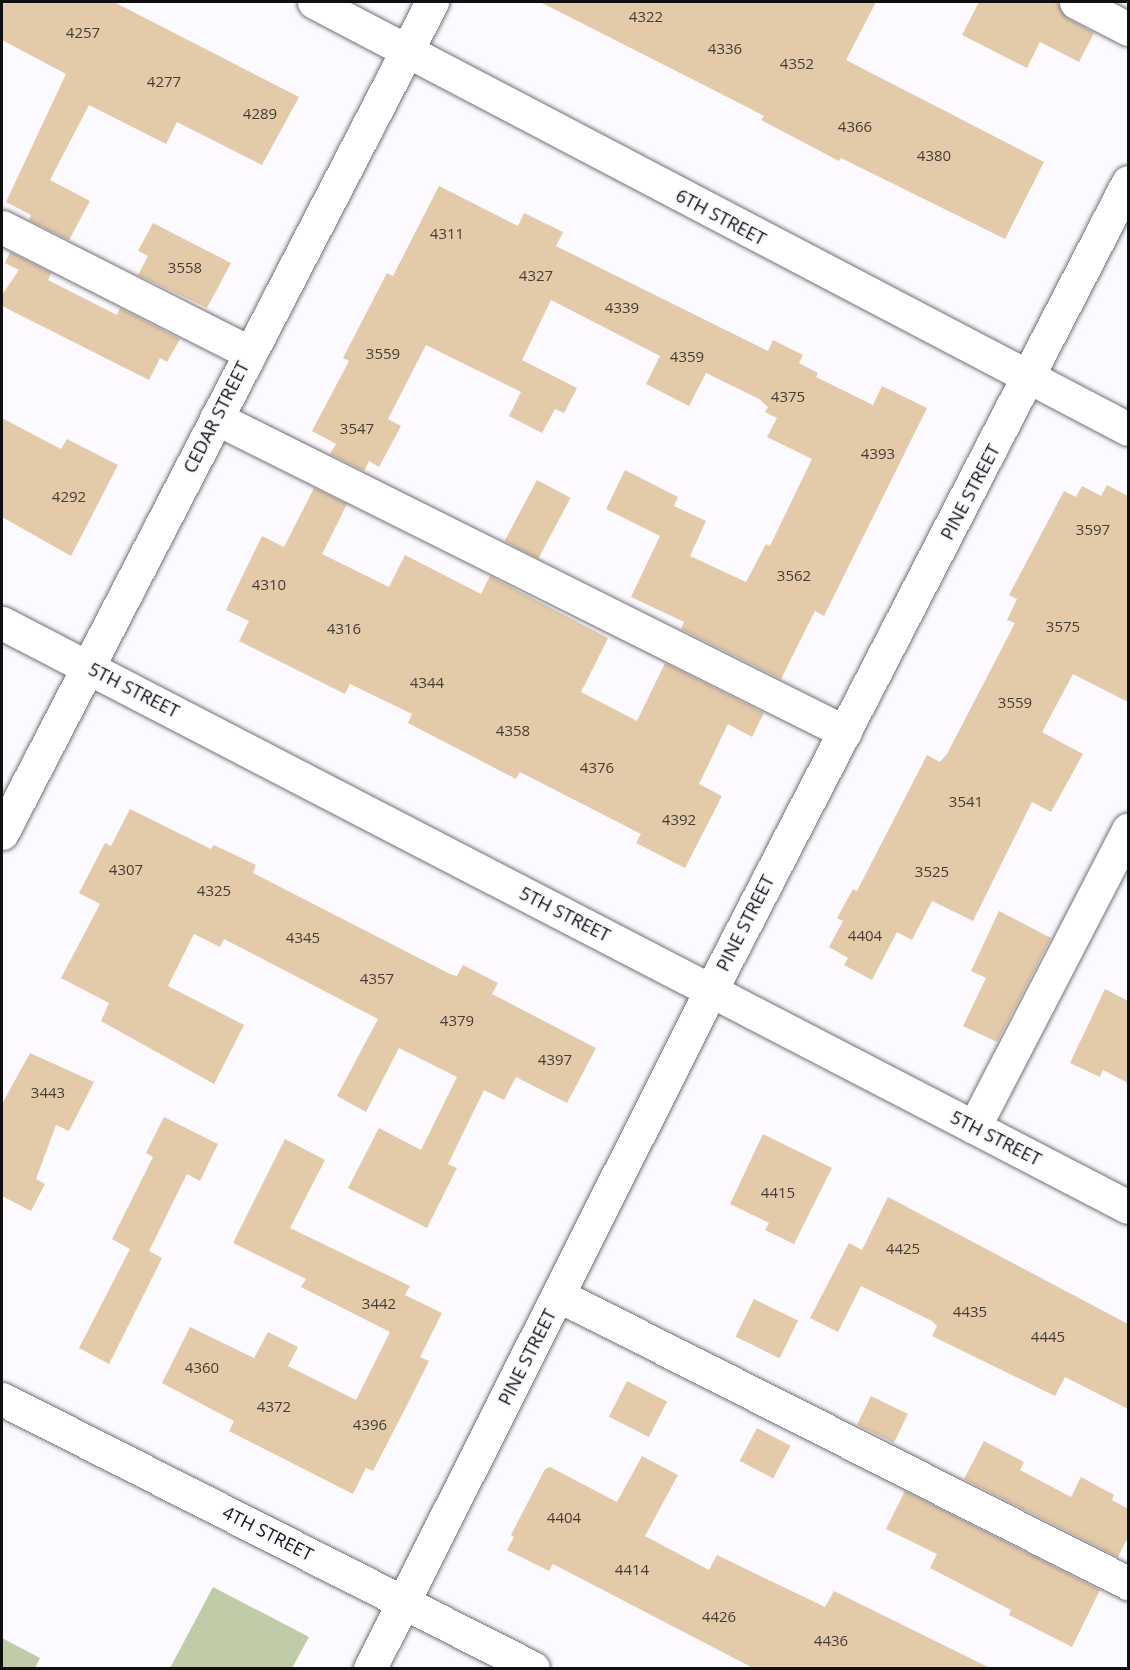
<!DOCTYPE html>
<style>
body{margin:0}
#map{position:relative;width:1130px;height:1670px;overflow:hidden;background:#fcf9ff;font-family:"Open Sans",sans-serif}
div>[style]{position:absolute}
[style*='--x']{left:calc(var(--x)*1px);top:calc(var(--y)*1px);width:calc(var(--w)*1px);rotate:calc(var(--a)*1deg)}
.green>*{inset:0;background:#bfcca7}
.building>*{inset:0;background:#e3cba9;transform-origin:0 0}
.roads{filter:drop-shadow(0 0 2px #747277) drop-shadow(0 0 2px #747277)}
.minor>*{height:33px;margin:-16.5px;padding:0 16.5px;transform-origin:16.5px;border-radius:16.5px;background:#fff}
span{translate:-50% -50%;white-space:nowrap;text-align:center;line-height:1.15;-webkit-text-stroke:4.5px #fcf9ff;paint-order:stroke}
.number-label{font-size:15px;color:#453e37}
.number-label span{-webkit-text-stroke-width:0}
.street-label{font-size:18px;color:#100f11}
.frame{position:absolute;inset:0;border:3px solid #100f11;pointer-events:none}
</style>
<div id="map">
<div class="green">
<i style="clip-path:polygon(213px 1587px,309px 1637px,292px 1668px,170px 1668px)"></i>
<i style="clip-path:polygon(2px 1638px,40px 1658px,35px 1668px,2px 1668px)"></i>
</div>
<div class="building">
<i style="clip-path:polygon(2px 2px,114px 2px,299px 97px,262px 165px,177px 122px,166px 144px,89px 105px,50px 180px,90px 201px,69px 240px,29px 220px,31px 215px,6px 202px,66px 74px,2px 40px)"></i>
<i style="clip-path:polygon(540px 2px,876px 2px,846px 60px,1044px 162px,1005px 239px,841px 158px,839px 161px,761px 120px,764px 116px,749px 108px)"></i>
<i style="clip-path:polygon(979px 2px,1057px 2px,1067px 18px,1094px 33px,1079px 62px,1040px 42px,1027px 68px,962px 35px)"></i>
<i style="clip-path:polygon(439px 186px,518px 226px,524px 213px,563px 232px,556px 246px,768px 351px,773px 340px,803px 355px,799px 363px,818px 373px,816px 377px,873px 405px,882px 386px,927px 408px,824px 616px,815px 611px,781px 679px,681px 629px,684px 622px,631px 597px,660px 536px,606px 509px,625px 470px,678px 497px,674px 506px,706px 521px,690px 556px,746px 582px,766px 544px,770px 546px,812px 459px,767px 437px,777px 418px,765px 412px,768px 407px,759px 399px,706px 373px,689px 406px,646px 384px,660px 356px,551px 300px,522px 360px,577px 388px,564px 413px,555px 409px,542px 433px,509px 416px,521px 392px,426px 345px,388px 419px,401px 426px,379px 467px,369px 461px,364px 471px,330px 454px,336px 444px,312px 431px,349px 361px,343px 358px,387px 273px,393px 276px)"></i>
<i style="clip-path:polygon(153px 223px,231px 263px,207px 308px,138px 275px,148px 256px,138px 251px)"></i>
<i style="clip-path:polygon(10px 252px,51px 273px,48px 280px,117px 315px,120px 308px,180px 339px,167px 362px,160px 358px,149px 380px,2px 306px,2px 295px,19px 270px,5px 263px)"></i>
<i style="clip-path:polygon(2px 418px,61px 449px,67px 439px,118px 465px,71px 556px,2px 517px)"></i>
<i style="left:537px;top:480px;width:38px;height:69px;rotate:28deg"></i>
<i style="clip-path:polygon(1107px 485px,1128px 496px,1128px 702px,1073px 674px,1042px 732px,1083px 754px,1051px 812px,1032px 802px,973px 921px,932px 901px,912px 940px,897px 932px,872px 980px,844px 965px,848px 958px,829px 947px,843px 921px,837px 918px,853px 889px,857px 891px,927px 755px,940px 762px,947px 754px,1015px 623px,1007px 620px,1017px 599px,1009px 595px,1064px 491px,1076px 497px,1082px 486px,1101px 496px)"></i>
<i style="clip-path:polygon(314px 488px,347px 504px,322px 554px,389px 587px,405px 555px,481px 594px,490px 576px,608px 638px,581px 692px,637px 721px,665px 663px,764px 713px,752px 737px,728px 724px,699px 784px,722px 796px,685px 868px,636px 843px,641px 834px,520px 772px,516px 779px,408px 723px,412px 714px,350px 684px,345px 694px,239px 641px,249px 621px,226px 610px,262px 536px,284px 547px)"></i>
<i style="clip-path:polygon(130px 809px,211px 849px,214px 845px,256px 865px,253px 873px,450px 974px,457px 976px,463px 965px,498px 983px,492px 994px,596px 1048px,567px 1103px,516px 1077px,504px 1100px,484px 1090px,448px 1164px,457px 1168px,427px 1228px,348px 1188px,379px 1128px,421px 1150px,457px 1077px,399px 1048px,366px 1112px,337px 1096px,378px 1019px,224px 939px,220px 947px,194px 934px,168px 986px,244px 1025px,214px 1084px,101px 1021px,109px 1003px,61px 978px,100px 904px,79px 893px,105px 843px,111px 846px)"></i>
<i style="clip-path:polygon(999px 911px,1051px 938px,997px 1042px,963px 1026px,986px 978px,971px 971px)"></i>
<i style="clip-path:polygon(1105px 989px,1128px 1001px,1128px 1083px,1103px 1070px,1100px 1077px,1070px 1063px)"></i>
<i style="clip-path:polygon(30px 1053px,94px 1082px,69px 1131px,56px 1125px,36px 1179px,45px 1184px,31px 1211px,2px 1196px,2px 1104px)"></i>
<i style="clip-path:polygon(164px 1117px,218px 1144px,200px 1181px,187px 1174px,149px 1251px,162px 1258px,109px 1364px,79px 1348px,130px 1249px,112px 1239px,153px 1157px,146px 1153px)"></i>
<i style="clip-path:polygon(763px 1134px,832px 1168px,794px 1244px,765px 1230px,769px 1223px,730px 1204px)"></i>
<i style="clip-path:polygon(285px 1139px,325px 1160px,290px 1228px,410px 1286px,405px 1295px,442px 1313px,420px 1357px,429px 1361px,408px 1403px,373px 1471px,366px 1468px,353px 1494px,229px 1431px,234px 1421px,162px 1383px,190px 1327px,254px 1358px,268px 1332px,298px 1347px,288px 1366px,356px 1400px,390px 1332px,301px 1287px,306px 1279px,233px 1243px)"></i>
<i style="clip-path:polygon(888px 1197px,1128px 1324px,1128px 1409px,1065px 1377px,1055px 1396px,932px 1336px,937px 1326px,932px 1321px,861px 1286px,838px 1332px,810px 1318px,849px 1243px,862px 1250px)"></i>
<i style="left:754px;top:1299px;width:49px;height:42px;rotate:26deg"></i>
<i style="left:627px;top:1381px;width:45px;height:40px;rotate:27deg"></i>
<i style="left:871px;top:1396px;width:41px;height:32px;rotate:26deg"></i>
<i style="left:757px;top:1428px;width:38px;height:37px;rotate:28deg"></i>
<i style="clip-path:polygon(984px 1441px,1024px 1462px,1020px 1470px,1071px 1497px,1081px 1477px,1114px 1495px,1112px 1500px,1128px 1509px,1128px 1537px,1118px 1557px,964px 1479px)"></i>
<i style="clip-path:polygon(642px 1456px,678px 1475px,645px 1536px,709px 1570px,717px 1555px,825px 1607px,834px 1591px,990px 1668px,753px 1668px,553px 1564px,549px 1571px,507px 1550px,514px 1537px,511px 1535px,545px 1469px,550px 1467px,617px 1502px)"></i>
<i style="clip-path:polygon(905px 1491px,1100px 1590px,1072px 1647px,1009px 1615px,1011px 1610px,930px 1568px,937px 1554px,886px 1529px)"></i>
</div>
<div class="roads">
<div class="minor">
<i style="--x:314;--y:2;--w:919;--a:27.68"></i>
<i style="--x:1076;--y:2;--w:59;--a:27.4"></i>
<i style="--x:2;--y:227;--w:278;--a:26.9"></i>
<i style="--x:216;--y:418;--w:703;--a:26.53"></i>
<i style="--x:2;--y:623;--w:1268;--a:27.41"></i>
<i style="--x:2;--y:833;--w:936;--a:-62.64"></i>
<i style="--x:974;--y:1127;--w:335;--a:-62.6"></i>
<i style="--x:558;--y:1295;--w:639;--a:26.81"></i>
<i style="--x:2;--y:1399;--w:595;--a:26.87"></i>
<i style="--x:370;--y:1668;--w:759;--a:-63.3"></i>
<i style="--x:711;--y:990;--w:909;--a:-62.7"></i>
</div>
</div>
<div class="number-label">
<span style="left:646px;top:17px">4322</span>
<span style="left:83px;top:33px">4257</span>
<span style="left:725px;top:49px">4336</span>
<span style="left:797px;top:64px">4352</span>
<span style="left:164px;top:82px">4277</span>
<span style="left:260px;top:114px">4289</span>
<span style="left:855px;top:127px">4366</span>
<span style="left:934px;top:156px">4380</span>
<span style="left:447px;top:234px">4311</span>
<span style="left:185px;top:268px">3558</span>
<span style="left:536px;top:276px">4327</span>
<span style="left:622px;top:308px">4339</span>
<span style="left:383px;top:354px">3559</span>
<span style="left:687px;top:357px">4359</span>
<span style="left:788px;top:397px">4375</span>
<span style="left:357px;top:429px">3547</span>
<span style="left:878px;top:454px">4393</span>
<span style="left:69px;top:497px">4292</span>
<span style="left:1093px;top:530px">3597</span>
<span style="left:794px;top:576px">3562</span>
<span style="left:269px;top:585px">4310</span>
<span style="left:1063px;top:627px">3575</span>
<span style="left:344px;top:629px">4316</span>
<span style="left:427px;top:683px">4344</span>
<span style="left:1015px;top:703px">3559</span>
<span style="left:513px;top:731px">4358</span>
<span style="left:597px;top:768px">4376</span>
<span style="left:966px;top:802px">3541</span>
<span style="left:679px;top:820px">4392</span>
<span style="left:126px;top:870px">4307</span>
<span style="left:932px;top:872px">3525</span>
<span style="left:214px;top:891px">4325</span>
<span style="left:865px;top:936px">4404</span>
<span style="left:303px;top:938px">4345</span>
<span style="left:377px;top:979px">4357</span>
<span style="left:457px;top:1021px">4379</span>
<span style="left:555px;top:1060px">4397</span>
<span style="left:48px;top:1093px">3443</span>
<span style="left:778px;top:1193px">4415</span>
<span style="left:903px;top:1249px">4425</span>
<span style="left:379px;top:1304px">3442</span>
<span style="left:970px;top:1312px">4435</span>
<span style="left:1048px;top:1337px">4445</span>
<span style="left:202px;top:1368px">4360</span>
<span style="left:274px;top:1407px">4372</span>
<span style="left:370px;top:1425px">4396</span>
<span style="left:564px;top:1518px">4404</span>
<span style="left:632px;top:1570px">4414</span>
<span style="left:719px;top:1617px">4426</span>
<span style="left:831px;top:1641px">4436</span>
</div>
<div class="street-label">
<span style="left:721px;top:217px;rotate:28deg">6TH STREET</span>
<span style="left:216px;top:417px;rotate:-63deg">CEDAR STREET</span>
<span style="left:970px;top:492px;rotate:-62deg">PINE STREET</span>
<span style="left:134px;top:690px;rotate:27deg">5TH STREET</span>
<span style="left:565px;top:914px;rotate:27deg">5TH STREET</span>
<span style="left:745px;top:923px;rotate:-63deg">PINE STREET</span>
<span style="left:996px;top:1138px;rotate:27deg">5TH STREET</span>
<span style="left:527px;top:1357px;rotate:-63deg">PINE STREET</span>
<span style="left:268px;top:1533px;rotate:27deg">4TH STREET</span>
</div>
<div class="frame"></div>
</div>
